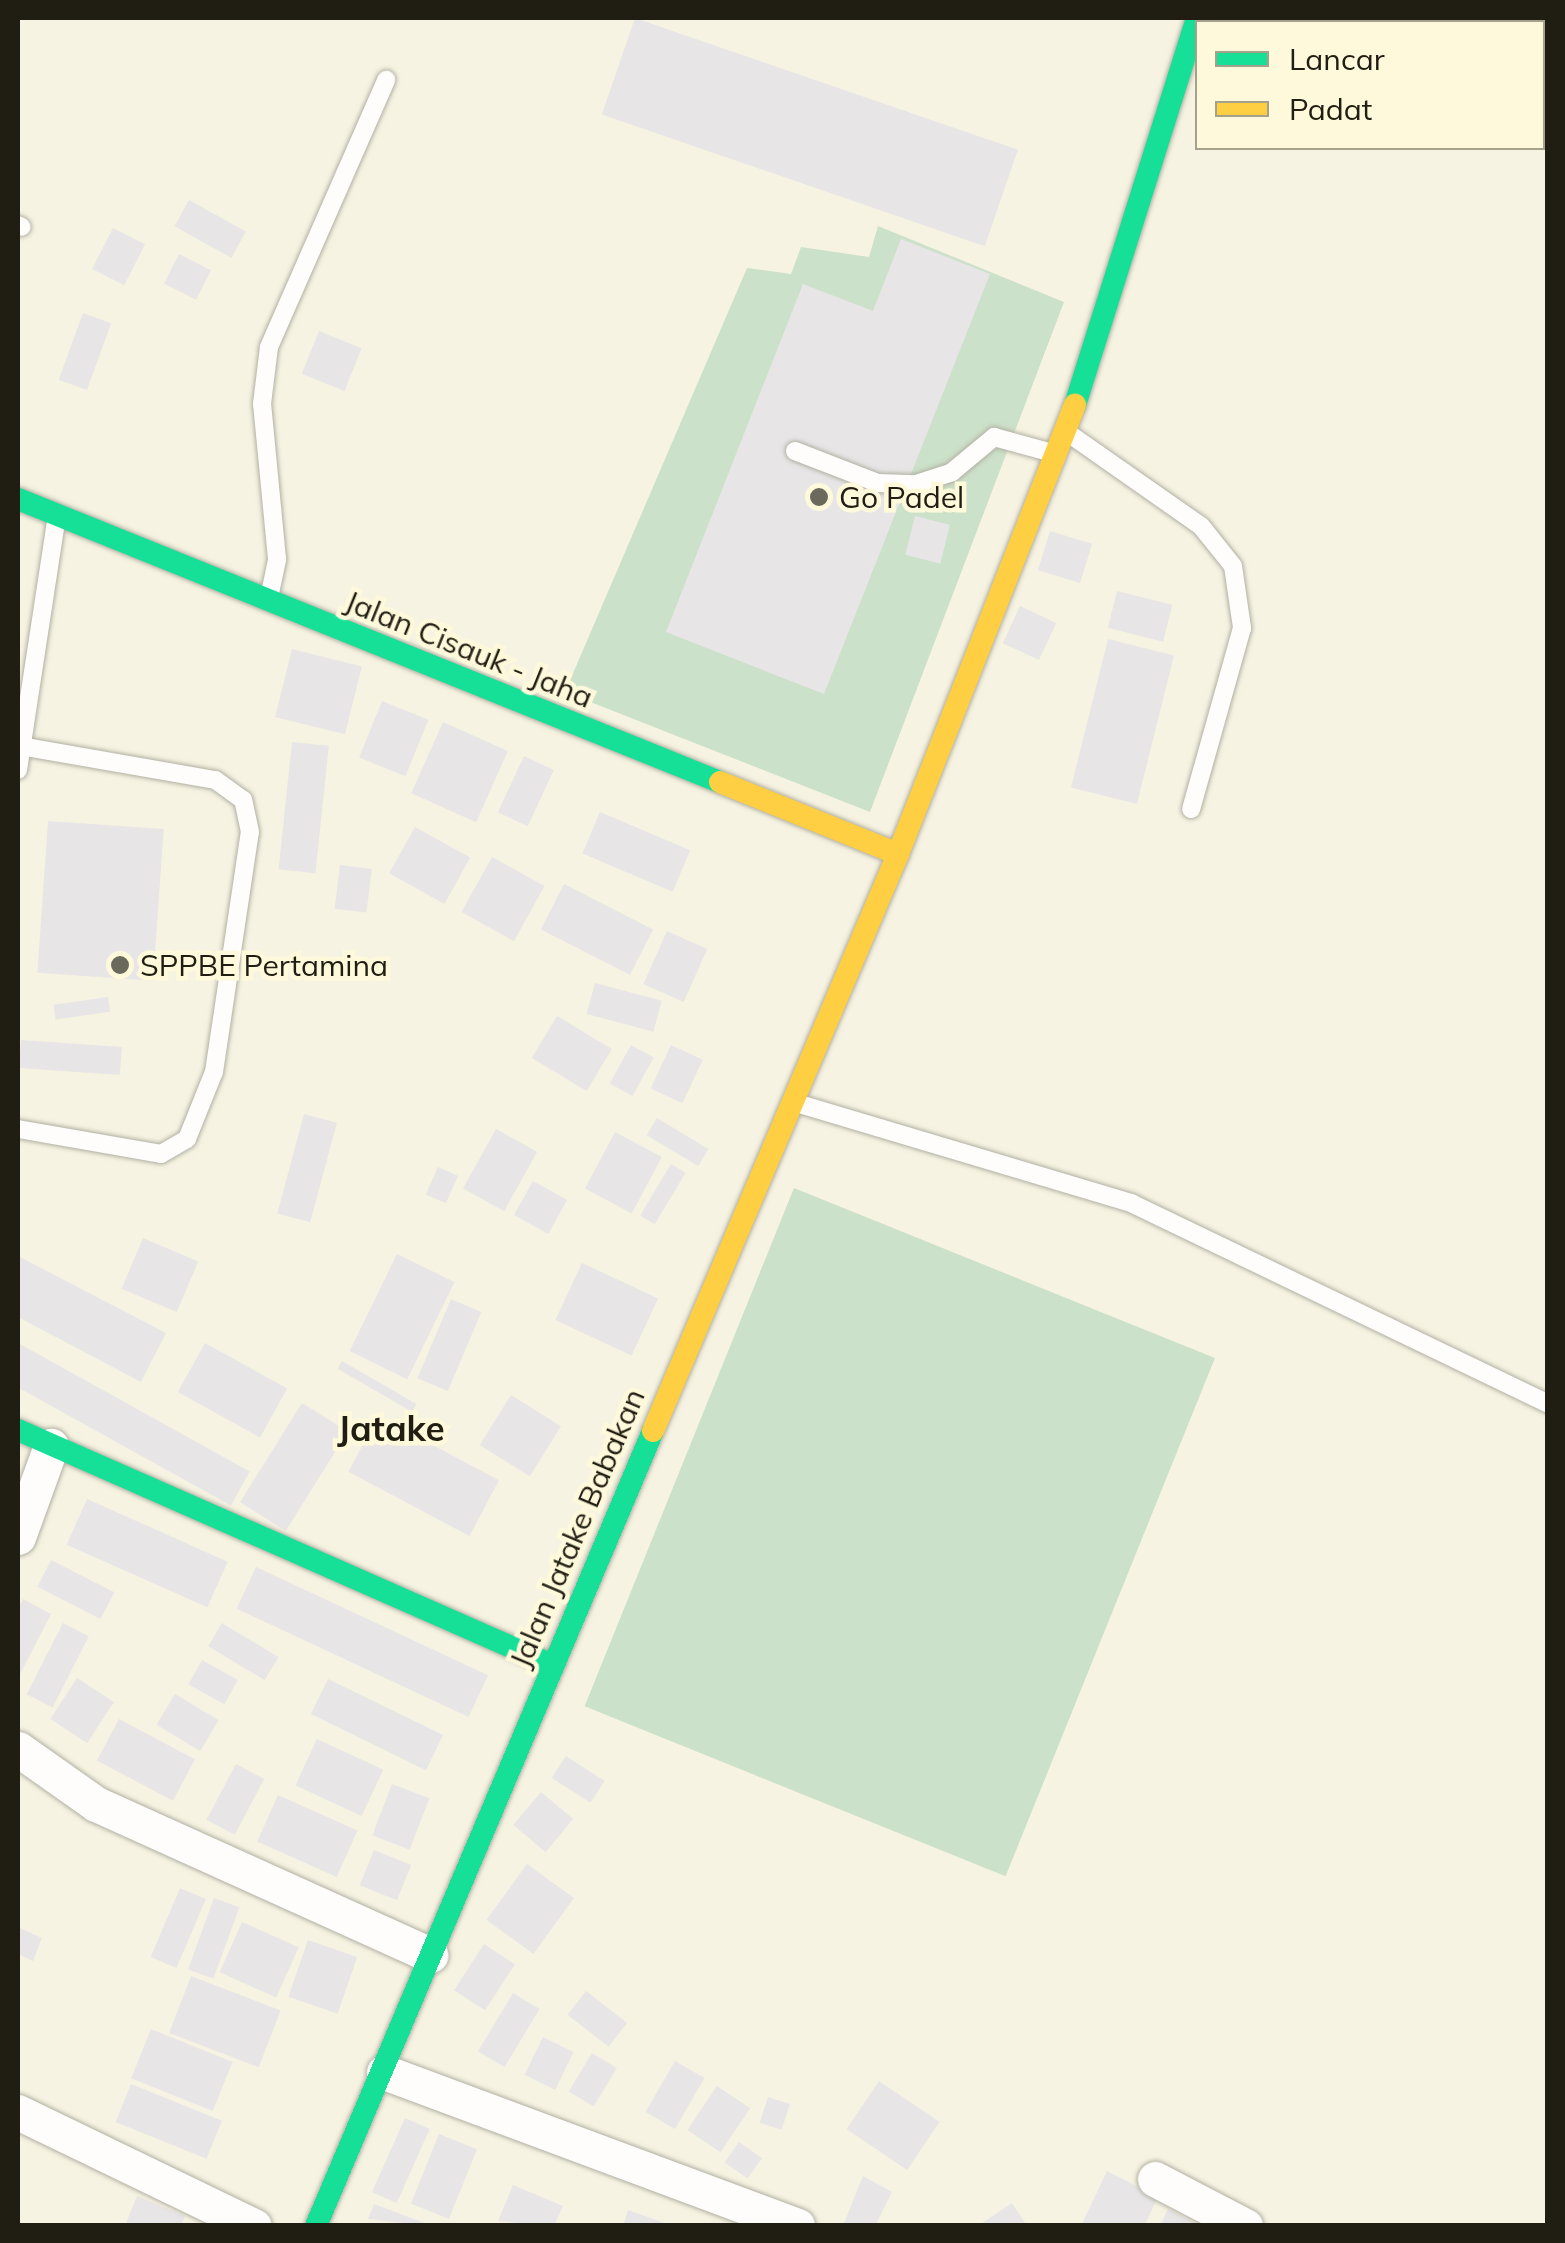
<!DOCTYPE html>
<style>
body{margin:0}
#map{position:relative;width:1565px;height:2243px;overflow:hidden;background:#f6f3e2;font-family:Mulish,sans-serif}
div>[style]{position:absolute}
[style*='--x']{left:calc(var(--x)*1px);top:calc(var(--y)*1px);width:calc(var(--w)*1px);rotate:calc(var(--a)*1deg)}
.green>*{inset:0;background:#cce1c9;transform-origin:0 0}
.building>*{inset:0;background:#e8e5e6;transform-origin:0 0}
.roads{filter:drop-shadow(0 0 2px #b2b0a3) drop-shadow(0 0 2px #b2b0a3)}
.lane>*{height:18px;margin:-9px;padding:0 9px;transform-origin:9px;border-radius:9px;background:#fefdfb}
.street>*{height:35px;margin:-17.5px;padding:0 17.5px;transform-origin:17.5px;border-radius:17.5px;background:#fefdfb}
.fast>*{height:22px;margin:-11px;padding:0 11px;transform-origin:11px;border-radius:11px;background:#16e098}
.slow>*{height:22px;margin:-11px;padding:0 11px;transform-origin:11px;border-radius:11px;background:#ffcf43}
.dots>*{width:28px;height:28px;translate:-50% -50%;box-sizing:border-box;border:5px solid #fef9da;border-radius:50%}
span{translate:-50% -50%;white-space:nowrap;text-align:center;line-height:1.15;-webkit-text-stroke:9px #fef9da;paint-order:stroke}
.poi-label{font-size:30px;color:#201e13}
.left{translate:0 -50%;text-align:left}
.street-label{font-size:30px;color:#201e13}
.quarter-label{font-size:35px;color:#201e13;font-weight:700}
.frame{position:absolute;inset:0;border:20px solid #201e13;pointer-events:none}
.legend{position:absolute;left:1195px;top:20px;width:350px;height:130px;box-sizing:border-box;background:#fef9da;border:2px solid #a5a18a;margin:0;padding:12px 18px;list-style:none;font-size:30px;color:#201e13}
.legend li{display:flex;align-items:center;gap:20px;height:50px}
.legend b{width:50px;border:2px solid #a5a18a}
</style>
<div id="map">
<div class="green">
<i style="clip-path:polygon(878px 226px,1064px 302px,870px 812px,565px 692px,747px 268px,791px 274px,801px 247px,869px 257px)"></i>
<i style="left:794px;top:1188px;width:454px;height:559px;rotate:22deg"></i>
</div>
<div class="building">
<i style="left:635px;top:18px;width:405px;height:102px;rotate:19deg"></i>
<i style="left:189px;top:200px;width:65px;height:30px;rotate:29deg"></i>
<i style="left:113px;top:228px;width:36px;height:46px;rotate:27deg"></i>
<i style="clip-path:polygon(901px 239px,990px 274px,824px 694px,666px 632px,803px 284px,873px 311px)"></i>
<i style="left:179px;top:254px;width:36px;height:33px;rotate:27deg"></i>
<i style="left:83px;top:313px;width:30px;height:71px;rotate:20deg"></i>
<i style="left:319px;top:331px;width:46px;height:46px;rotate:22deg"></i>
<i style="left:915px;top:516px;width:36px;height:40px;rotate:14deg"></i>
<i style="left:1050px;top:531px;width:44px;height:41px;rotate:17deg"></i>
<i style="left:1117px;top:591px;width:57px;height:38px;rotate:14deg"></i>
<i style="left:1020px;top:606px;width:40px;height:41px;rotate:25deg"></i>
<i style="left:1108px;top:639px;width:68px;height:153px;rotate:14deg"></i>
<i style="left:292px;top:649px;width:72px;height:70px;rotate:14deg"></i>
<i style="left:382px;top:701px;width:50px;height:61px;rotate:22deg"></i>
<i style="left:443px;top:722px;width:71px;height:78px;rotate:24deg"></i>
<i style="left:292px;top:742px;width:37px;height:128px;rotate:6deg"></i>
<i style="left:524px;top:756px;width:33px;height:62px;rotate:25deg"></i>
<i style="left:600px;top:812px;width:98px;height:45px;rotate:23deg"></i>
<i style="left:48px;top:821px;width:116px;height:152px;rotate:4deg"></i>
<i style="left:415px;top:827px;width:63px;height:53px;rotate:29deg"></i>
<i style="left:492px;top:857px;width:60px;height:63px;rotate:29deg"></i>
<i style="left:340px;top:865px;width:32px;height:44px;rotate:7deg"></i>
<i style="left:564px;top:884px;width:100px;height:51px;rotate:27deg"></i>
<i style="left:667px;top:931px;width:44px;height:58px;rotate:24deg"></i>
<i style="left:595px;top:983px;width:69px;height:32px;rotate:15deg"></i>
<i style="left:108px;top:997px;width:15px;height:55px;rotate:82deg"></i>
<i style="left:557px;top:1016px;width:64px;height:49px;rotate:31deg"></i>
<i style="left:21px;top:1040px;width:101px;height:28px;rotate:4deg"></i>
<i style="left:631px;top:1045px;width:26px;height:44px;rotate:29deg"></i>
<i style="left:671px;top:1045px;width:35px;height:48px;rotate:25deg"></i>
<i style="left:304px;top:1114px;width:34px;height:103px;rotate:15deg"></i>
<i style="left:657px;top:1118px;width:60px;height:20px;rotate:31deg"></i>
<i style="left:496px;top:1129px;width:47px;height:68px;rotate:29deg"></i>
<i style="left:615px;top:1132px;width:53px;height:64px;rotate:28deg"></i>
<i style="left:671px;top:1164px;width:17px;height:60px;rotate:31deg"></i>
<i style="left:438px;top:1167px;width:22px;height:30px;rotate:24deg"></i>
<i style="left:533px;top:1181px;width:39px;height:39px;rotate:29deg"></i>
<i style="left:143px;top:1238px;width:60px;height:55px;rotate:23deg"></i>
<i style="left:397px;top:1254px;width:64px;height:108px;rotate:26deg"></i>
<i style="clip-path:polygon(18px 1256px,166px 1333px,141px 1382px,18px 1317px)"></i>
<i style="left:582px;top:1263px;width:84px;height:63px;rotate:25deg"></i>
<i style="left:451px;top:1299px;width:33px;height:86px;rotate:23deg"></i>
<i style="left:18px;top:1343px;width:265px;height:39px;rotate:29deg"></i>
<i style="left:205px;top:1343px;width:94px;height:56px;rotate:29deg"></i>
<i style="left:342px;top:1361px;width:86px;height:9px;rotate:30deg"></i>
<i style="left:511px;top:1395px;width:59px;height:59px;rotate:32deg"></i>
<i style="left:302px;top:1403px;width:54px;height:117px;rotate:32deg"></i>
<i style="left:378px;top:1416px;width:137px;height:63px;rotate:28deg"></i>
<i style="left:87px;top:1499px;width:154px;height:50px;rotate:24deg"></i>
<i style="left:51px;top:1560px;width:71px;height:30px;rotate:27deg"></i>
<i style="left:256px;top:1567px;width:256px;height:46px;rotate:25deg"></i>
<i style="clip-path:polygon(23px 1599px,51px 1614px,18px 1678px,18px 1609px)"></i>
<i style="left:63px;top:1623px;width:29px;height:80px;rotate:27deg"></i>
<i style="left:222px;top:1623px;width:66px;height:27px;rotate:31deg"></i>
<i style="left:202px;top:1660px;width:41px;height:28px;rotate:29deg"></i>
<i style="left:77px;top:1678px;width:44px;height:49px;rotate:33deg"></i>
<i style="left:328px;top:1679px;width:128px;height:39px;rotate:26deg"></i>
<i style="left:175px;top:1694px;width:51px;height:36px;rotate:31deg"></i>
<i style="left:119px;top:1719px;width:86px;height:47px;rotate:28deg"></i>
<i style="left:317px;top:1739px;width:73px;height:51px;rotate:25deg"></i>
<i style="left:566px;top:1756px;width:46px;height:26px;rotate:33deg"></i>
<i style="left:236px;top:1764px;width:32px;height:63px;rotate:28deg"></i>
<i style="left:392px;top:1784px;width:40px;height:55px;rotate:21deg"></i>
<i style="left:541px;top:1792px;width:42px;height:43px;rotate:40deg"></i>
<i style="left:278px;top:1795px;width:87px;height:51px;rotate:24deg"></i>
<i style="left:374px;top:1850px;width:40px;height:38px;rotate:22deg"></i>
<i style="left:527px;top:1864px;width:58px;height:69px;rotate:36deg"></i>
<i style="left:180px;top:1888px;width:28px;height:75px;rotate:23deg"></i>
<i style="left:214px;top:1898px;width:27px;height:76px;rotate:20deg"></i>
<i style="left:242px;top:1922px;width:62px;height:55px;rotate:24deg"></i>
<i style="clip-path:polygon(18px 1927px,42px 1938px,33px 1961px,18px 1954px)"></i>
<i style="left:308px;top:1940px;width:52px;height:60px;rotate:19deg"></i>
<i style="left:484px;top:1944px;width:37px;height:55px;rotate:33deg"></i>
<i style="left:191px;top:1976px;width:96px;height:61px;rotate:21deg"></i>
<i style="left:586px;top:1991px;width:52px;height:30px;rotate:38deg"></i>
<i style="left:513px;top:1993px;width:31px;height:68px;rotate:31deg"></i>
<i style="left:151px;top:2029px;width:88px;height:53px;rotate:22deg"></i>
<i style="left:543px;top:2037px;width:34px;height:42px;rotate:26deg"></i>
<i style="left:592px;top:2053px;width:29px;height:45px;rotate:31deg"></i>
<i style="left:675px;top:2061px;width:34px;height:59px;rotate:30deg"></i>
<i style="left:879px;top:2081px;width:73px;height:58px;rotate:34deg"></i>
<i style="left:131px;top:2084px;width:98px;height:41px;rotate:22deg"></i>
<i style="left:717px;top:2086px;width:40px;height:53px;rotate:34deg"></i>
<i style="left:768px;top:2097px;width:23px;height:27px;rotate:18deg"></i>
<i style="left:405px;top:2118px;width:27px;height:81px;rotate:24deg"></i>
<i style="left:439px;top:2134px;width:41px;height:75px;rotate:22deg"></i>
<i style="left:739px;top:2142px;width:28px;height:25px;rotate:35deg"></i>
<i style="clip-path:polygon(1107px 2171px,1158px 2197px,1144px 2226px,1081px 2226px)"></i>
<i style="clip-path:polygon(863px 2176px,892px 2192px,875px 2226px,843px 2226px)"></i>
<i style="clip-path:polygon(513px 2185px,563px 2206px,554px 2226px,498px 2221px)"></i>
<i style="clip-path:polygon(137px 2196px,185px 2216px,181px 2226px,125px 2226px)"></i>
<i style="clip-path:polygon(1012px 2203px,1027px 2226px,978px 2226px)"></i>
<i style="clip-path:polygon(374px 2204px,430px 2225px,430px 2226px,368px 2219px)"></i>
<i style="clip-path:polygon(1168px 2209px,1201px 2226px,1160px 2226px)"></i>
<i style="clip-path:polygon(628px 2210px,670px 2225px,670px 2226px,623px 2226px)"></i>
</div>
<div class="roads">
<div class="lane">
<i style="--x:18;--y:225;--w:4;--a:27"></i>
<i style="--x:1068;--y:433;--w:162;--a:35"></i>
<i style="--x:1201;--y:526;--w:51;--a:51.3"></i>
<i style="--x:1233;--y:566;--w:63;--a:81.7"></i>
<i style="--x:1242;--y:628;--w:188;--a:105.7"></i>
<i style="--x:795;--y:451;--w:89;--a:21.1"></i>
<i style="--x:878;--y:483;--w:38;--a:2"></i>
<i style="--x:916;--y:484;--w:38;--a:-18"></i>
<i style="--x:952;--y:472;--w:55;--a:-39.8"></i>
<i style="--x:994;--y:437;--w:64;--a:15.3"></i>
<i style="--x:270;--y:593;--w:35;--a:-78"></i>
<i style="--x:277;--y:559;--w:156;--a:-95.5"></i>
<i style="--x:262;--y:404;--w:57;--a:-83"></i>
<i style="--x:269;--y:347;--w:292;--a:-66.3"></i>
<i style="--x:18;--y:770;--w:250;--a:-81.3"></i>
<i style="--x:796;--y:1103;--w:350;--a:16.6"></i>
<i style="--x:1131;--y:1203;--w:463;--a:25.7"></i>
<i style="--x:18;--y:1129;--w:145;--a:9.9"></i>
<i style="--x:161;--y:1154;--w:30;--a:-30"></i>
<i style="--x:187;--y:1139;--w:72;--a:-68.1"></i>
<i style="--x:214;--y:1072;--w:243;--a:-81.5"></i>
<i style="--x:250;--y:832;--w:33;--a:-102"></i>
<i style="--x:243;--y:800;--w:34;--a:-144"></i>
<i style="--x:215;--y:780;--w:197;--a:-170.1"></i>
</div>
<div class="street">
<i style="--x:18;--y:1537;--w:97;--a:-70.1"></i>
<i style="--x:18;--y:1749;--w:95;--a:35.2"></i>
<i style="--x:96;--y:1804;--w:367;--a:24.3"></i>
<i style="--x:384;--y:2072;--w:441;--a:20.4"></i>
<i style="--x:18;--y:2112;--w:262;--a:25.8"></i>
<i style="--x:1155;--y:2179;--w:102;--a:27.6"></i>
</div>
<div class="fast">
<i style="--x:1075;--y:405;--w:406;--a:-72.5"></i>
<i style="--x:18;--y:499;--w:757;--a:21.96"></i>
<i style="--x:18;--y:1430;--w:583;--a:23.75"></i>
<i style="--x:316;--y:2226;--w:863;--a:-67.03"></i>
</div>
<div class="slow">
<i style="--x:898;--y:854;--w:483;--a:-68.5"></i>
<i style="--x:653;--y:1431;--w:627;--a:-66.99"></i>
<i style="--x:898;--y:854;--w:192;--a:-158"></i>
</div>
</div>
<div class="dots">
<i style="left:819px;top:497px;background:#6b695b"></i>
<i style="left:120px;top:965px;background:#6b695b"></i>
</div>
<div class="poi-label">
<span class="left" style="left:839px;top:497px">Go Padel</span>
<span class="left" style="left:140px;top:965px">SPPBE Pertamina</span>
</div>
<div class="street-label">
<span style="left:469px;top:649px;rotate:22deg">Jalan Cisauk - Jaha</span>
<span style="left:577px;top:1528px;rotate:-67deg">Jalan Jatake Babakan</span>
</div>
<div class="quarter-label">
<span style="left:391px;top:1428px">Jatake</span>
</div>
<div class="frame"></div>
<ul class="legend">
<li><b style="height:12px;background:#16e098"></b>Lancar</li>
<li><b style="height:12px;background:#ffcf43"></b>Padat</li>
</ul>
</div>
